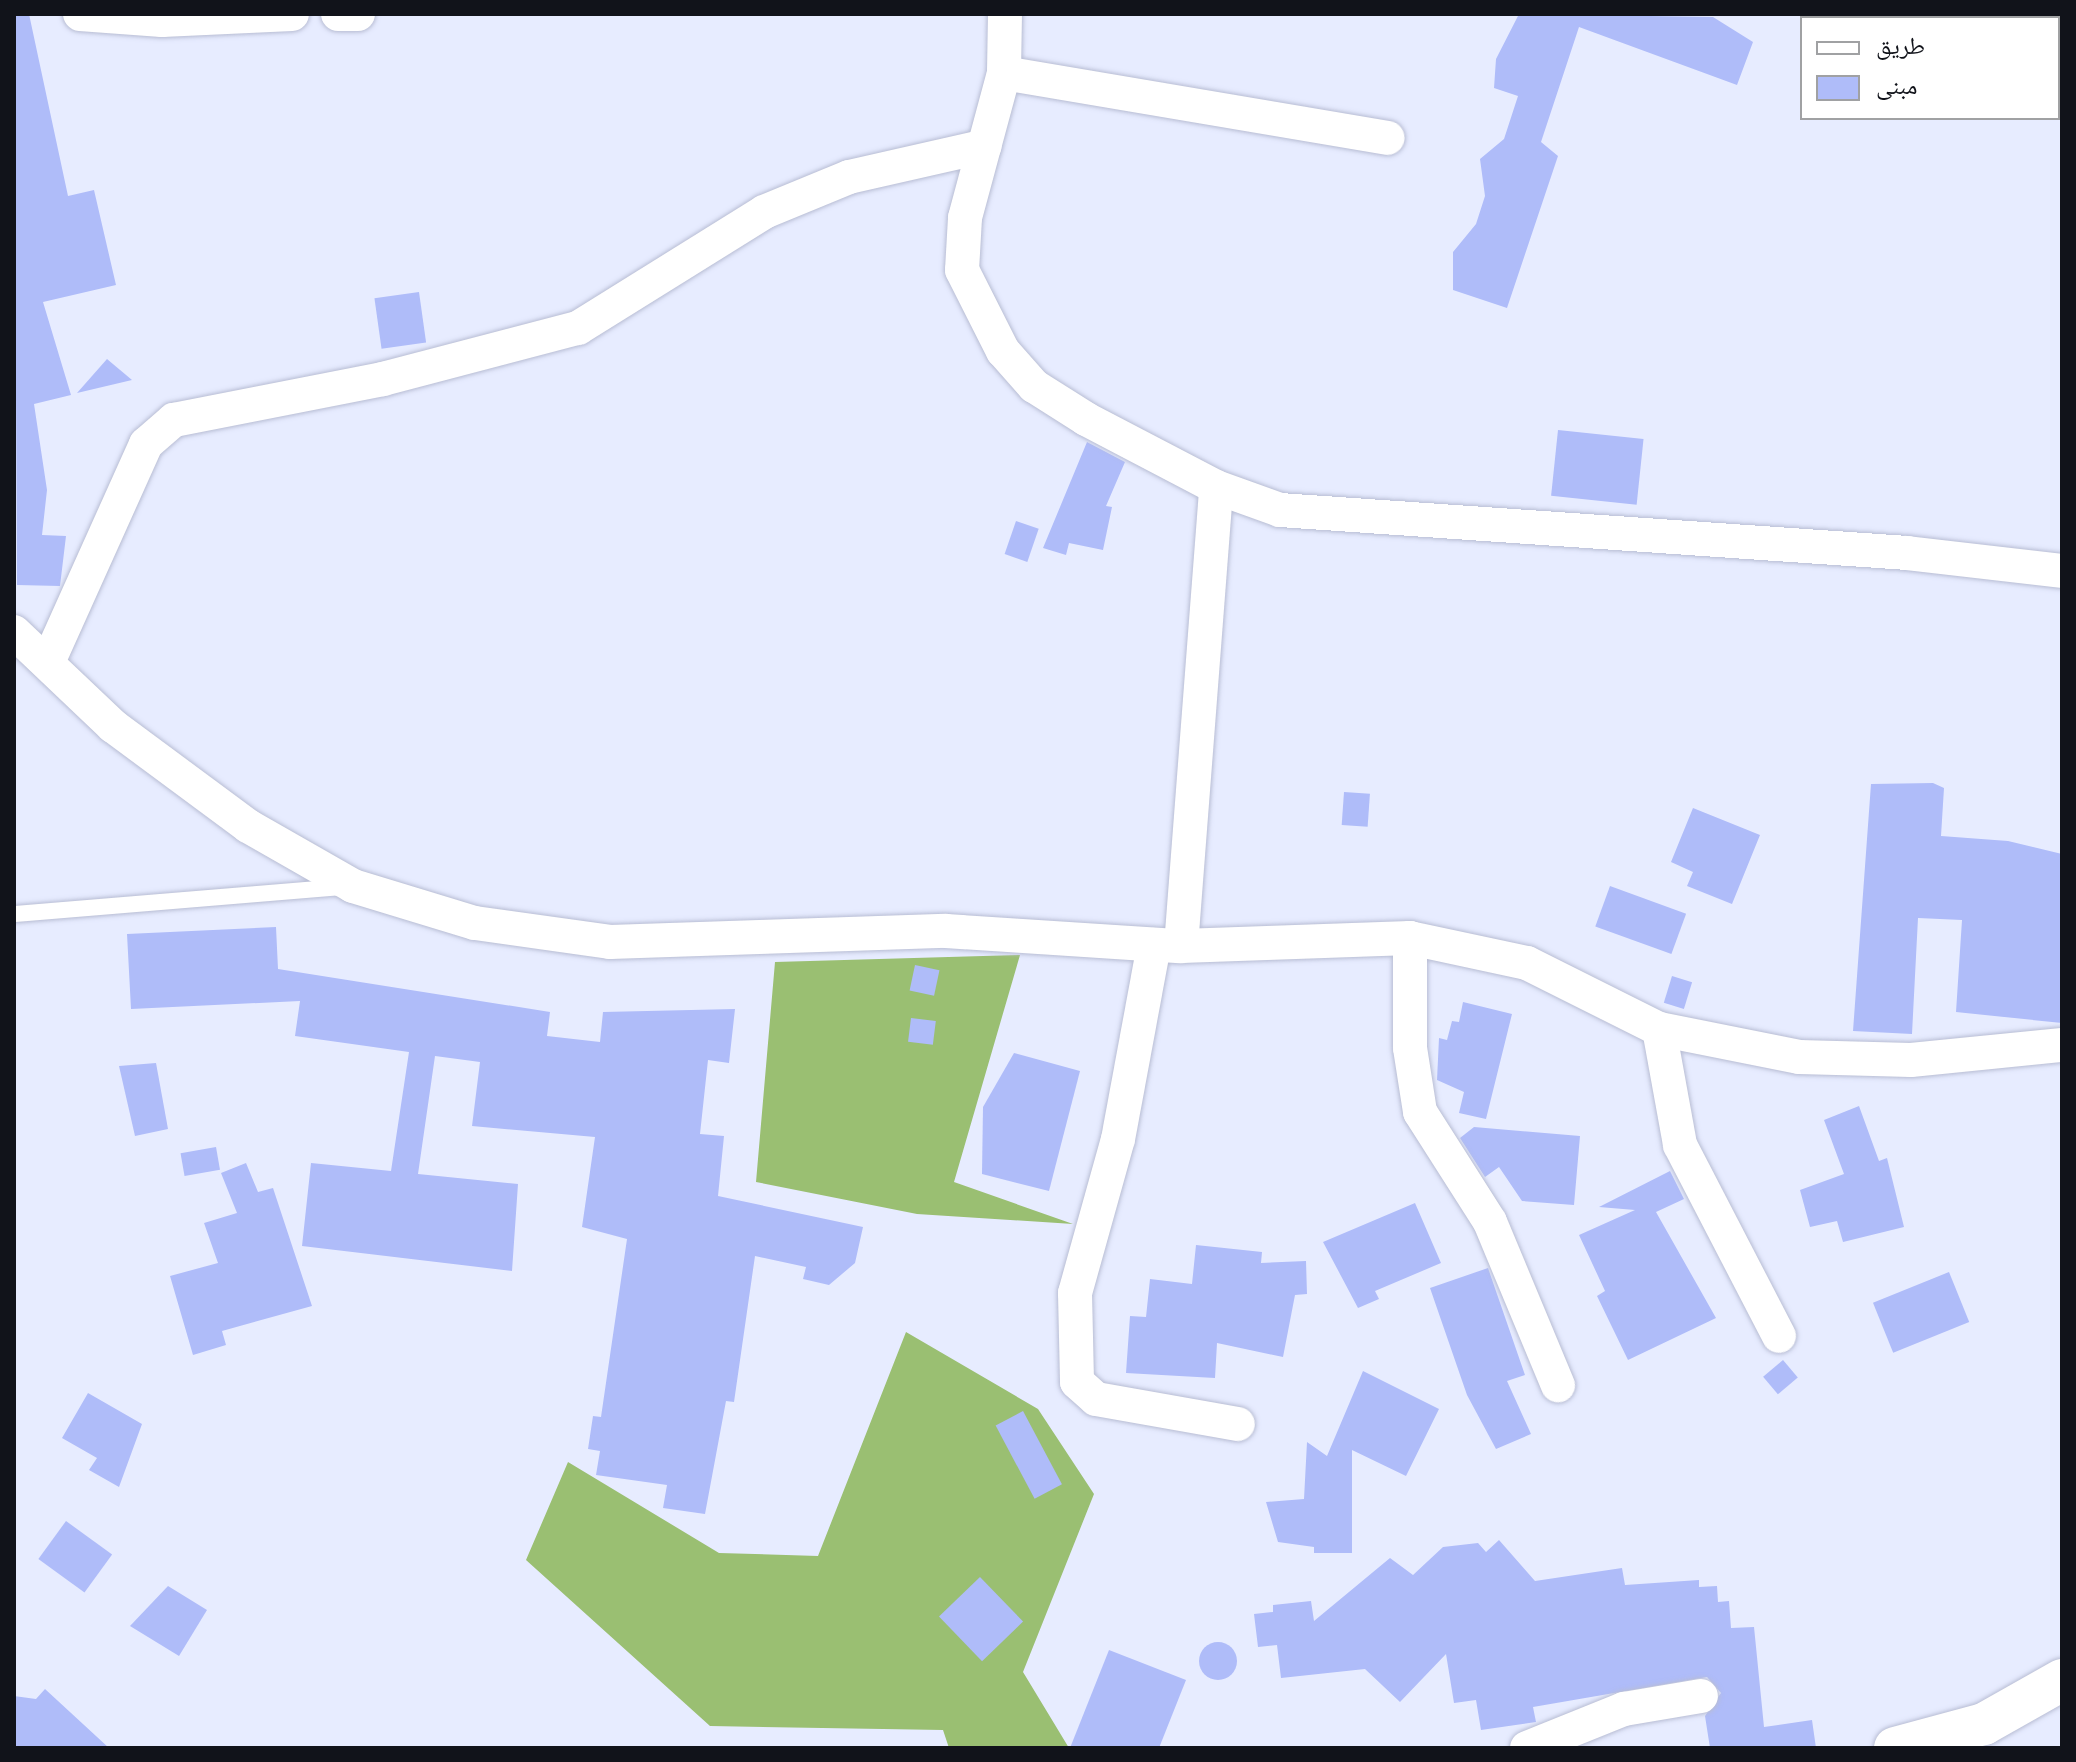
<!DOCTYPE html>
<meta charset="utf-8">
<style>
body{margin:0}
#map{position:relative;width:2076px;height:1762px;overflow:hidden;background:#e7ecff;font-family:"Sofia Sans Condensed","Noto Naskh Arabic",sans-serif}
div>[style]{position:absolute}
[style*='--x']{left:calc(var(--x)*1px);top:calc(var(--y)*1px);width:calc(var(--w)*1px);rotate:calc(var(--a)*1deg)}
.forest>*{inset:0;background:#9abf72}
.building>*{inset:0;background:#afbcf9;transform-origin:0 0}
.round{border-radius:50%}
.roads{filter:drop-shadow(0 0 2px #b8bdd4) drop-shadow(0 0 2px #b8bdd4)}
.service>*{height:16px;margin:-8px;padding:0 8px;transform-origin:8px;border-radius:8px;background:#fff}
.minor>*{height:34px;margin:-17px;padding:0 17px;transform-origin:17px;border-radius:17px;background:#fff}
.tertiary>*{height:42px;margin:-21px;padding:0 21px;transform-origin:21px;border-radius:21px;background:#fff}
span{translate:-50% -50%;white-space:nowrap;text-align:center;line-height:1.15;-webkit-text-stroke:8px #fff;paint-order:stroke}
.frame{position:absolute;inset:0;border:16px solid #11131a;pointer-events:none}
.legend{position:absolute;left:1800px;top:16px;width:260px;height:104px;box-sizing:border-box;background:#fff;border:2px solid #a0a1a3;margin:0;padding:10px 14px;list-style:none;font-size:24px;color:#11131a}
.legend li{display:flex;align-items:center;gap:16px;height:40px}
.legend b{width:40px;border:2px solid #a0a1a3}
</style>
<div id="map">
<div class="forest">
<i style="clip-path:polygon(1020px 955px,954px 1182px,1073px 1224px,917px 1214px,756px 1182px,775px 962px)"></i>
<i style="clip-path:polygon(906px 1332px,1038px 1409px,1094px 1494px,1023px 1672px,1069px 1748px,949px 1748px,943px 1730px,710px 1726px,526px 1560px,568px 1462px,719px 1553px,818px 1556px)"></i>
</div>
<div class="building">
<i style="clip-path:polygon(14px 14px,29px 14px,68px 196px,94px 190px,116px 285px,43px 302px,71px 395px,34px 404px,47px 490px,42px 535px,66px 536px,60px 586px,17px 585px)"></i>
<i style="clip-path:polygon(1519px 14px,1713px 17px,1753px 42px,1737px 85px,1579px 27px,1541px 142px,1558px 156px,1507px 308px,1453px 290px,1453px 252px,1476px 224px,1485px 196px,1480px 159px,1504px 139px,1518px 96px,1494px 88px,1496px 59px)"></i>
<i style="left:419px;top:292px;width:51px;height:45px;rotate:82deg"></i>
<i style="clip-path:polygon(107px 359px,132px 380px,77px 393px)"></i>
<i style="left:1558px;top:430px;width:86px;height:66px;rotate:6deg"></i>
<i style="clip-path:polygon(1087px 442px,1125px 462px,1106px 506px,1112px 507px,1103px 550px,1069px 543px,1066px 555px,1043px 548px)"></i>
<i style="left:1016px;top:521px;width:24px;height:35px;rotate:19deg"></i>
<i style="clip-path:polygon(1933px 783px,1944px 788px,1941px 836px,2008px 841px,2062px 854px,2062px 1023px,1956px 1012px,1962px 920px,1918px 918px,1912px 1034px,1853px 1031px,1871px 784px)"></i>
<i style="left:1344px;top:792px;width:26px;height:33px;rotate:4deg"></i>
<i style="clip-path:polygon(1693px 808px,1760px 835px,1732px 904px,1687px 886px,1693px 872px,1671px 862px)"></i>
<i style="left:1610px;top:886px;width:81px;height:43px;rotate:20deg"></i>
<i style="clip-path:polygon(276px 927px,278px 969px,550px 1012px,547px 1036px,600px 1042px,603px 1012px,735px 1009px,729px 1063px,708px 1060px,700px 1134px,724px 1136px,718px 1196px,863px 1227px,855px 1263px,829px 1285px,803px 1279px,806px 1267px,755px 1256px,734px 1402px,726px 1401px,705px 1514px,663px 1508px,667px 1485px,596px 1475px,600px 1451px,588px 1449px,593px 1416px,601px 1417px,627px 1239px,582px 1227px,595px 1137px,472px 1126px,480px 1062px,435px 1056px,418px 1174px,518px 1184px,512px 1271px,302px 1246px,311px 1163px,391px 1171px,409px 1052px,295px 1036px,300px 1001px,131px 1009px,127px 934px)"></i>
<i style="left:915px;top:965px;width:25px;height:26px;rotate:12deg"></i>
<i style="left:1672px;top:976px;width:21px;height:28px;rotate:17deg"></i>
<i style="clip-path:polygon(1463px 1002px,1512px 1014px,1486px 1119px,1459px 1113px,1464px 1092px,1437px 1080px,1439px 1038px,1447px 1040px,1452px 1021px,1459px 1022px)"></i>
<i style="left:911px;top:1018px;width:25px;height:24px;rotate:7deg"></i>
<i style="clip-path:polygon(1014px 1053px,1080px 1071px,1049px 1191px,982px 1174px,983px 1107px)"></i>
<i style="clip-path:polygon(156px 1063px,168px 1129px,135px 1136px,119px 1066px)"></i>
<i style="clip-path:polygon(1859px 1106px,1879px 1161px,1887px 1158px,1904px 1227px,1843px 1242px,1837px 1221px,1810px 1227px,1800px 1190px,1844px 1174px,1824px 1120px)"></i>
<i style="clip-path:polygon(1474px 1127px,1580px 1136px,1574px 1205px,1522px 1201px,1499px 1167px,1485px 1177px,1460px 1138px)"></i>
<i style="left:216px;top:1147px;width:23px;height:36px;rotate:80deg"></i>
<i style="clip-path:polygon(246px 1163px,258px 1192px,273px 1188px,312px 1306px,222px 1331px,226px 1345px,193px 1355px,170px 1276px,218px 1263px,204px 1223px,237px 1213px,221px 1173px)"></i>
<i style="clip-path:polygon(1670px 1171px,1684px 1199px,1656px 1212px,1716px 1318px,1628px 1360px,1597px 1296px,1605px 1291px,1579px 1235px,1635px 1210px,1599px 1207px)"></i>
<i style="clip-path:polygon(1415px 1203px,1441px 1263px,1375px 1291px,1379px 1299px,1358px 1308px,1323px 1242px)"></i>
<i style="clip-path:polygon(1196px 1245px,1262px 1252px,1261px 1263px,1306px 1261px,1307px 1294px,1295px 1295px,1283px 1357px,1217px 1343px,1215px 1378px,1126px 1373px,1130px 1316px,1146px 1317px,1150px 1279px,1192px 1284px)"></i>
<i style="clip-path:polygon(1488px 1268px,1525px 1375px,1507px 1381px,1531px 1434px,1496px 1449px,1467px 1395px,1430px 1288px)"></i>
<i style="left:1949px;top:1272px;width:54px;height:82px;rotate:68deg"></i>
<i style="left:1783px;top:1360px;width:23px;height:26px;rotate:50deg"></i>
<i style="clip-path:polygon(1363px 1371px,1439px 1409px,1406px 1476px,1352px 1450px,1352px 1553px,1314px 1553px,1314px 1547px,1278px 1542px,1266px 1502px,1304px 1499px,1307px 1442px,1327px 1456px)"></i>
<i style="clip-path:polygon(88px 1393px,142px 1424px,119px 1487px,89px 1470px,97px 1458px,62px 1438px)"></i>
<i style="left:1023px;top:1411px;width:83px;height:31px;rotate:62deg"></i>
<i style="left:66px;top:1521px;width:57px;height:47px;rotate:36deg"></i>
<i style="clip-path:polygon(1499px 1540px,1535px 1581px,1622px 1568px,1625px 1585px,1699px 1580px,1699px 1587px,1717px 1586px,1718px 1602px,1729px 1601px,1731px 1628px,1754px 1627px,1764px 1727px,1812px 1720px,1816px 1748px,1710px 1748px,1705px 1716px,1721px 1693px,1707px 1677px,1533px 1707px,1536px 1722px,1481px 1730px,1476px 1700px,1454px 1703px,1446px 1654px,1400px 1702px,1365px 1669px,1281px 1678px,1277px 1645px,1258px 1647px,1254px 1614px,1273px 1612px,1273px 1605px,1311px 1601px,1314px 1621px,1390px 1558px,1413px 1575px,1443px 1547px,1478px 1543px,1486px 1552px)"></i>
<i style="left:980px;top:1577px;width:62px;height:57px;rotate:46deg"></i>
<i style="clip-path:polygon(168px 1586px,207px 1610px,179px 1656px,130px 1626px)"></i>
<i class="round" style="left:1199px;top:1642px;width:38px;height:38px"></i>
<i style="clip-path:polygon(1109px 1650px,1186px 1680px,1159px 1748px,1070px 1748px)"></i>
<i style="clip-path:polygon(45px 1689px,109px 1748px,14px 1748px,14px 1696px,36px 1699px)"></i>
</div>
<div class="roads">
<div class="service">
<i style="--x:14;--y:914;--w:330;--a:-4.7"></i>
</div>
<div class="minor">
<i style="--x:80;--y:14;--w:82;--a:4.2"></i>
<i style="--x:162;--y:20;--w:130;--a:-2.6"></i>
<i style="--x:338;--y:14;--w:20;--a:0"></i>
<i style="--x:1005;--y:14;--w:59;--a:91"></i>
<i style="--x:1004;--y:73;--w:150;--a:105.1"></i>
<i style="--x:965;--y:218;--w:52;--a:93.3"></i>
<i style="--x:962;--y:270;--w:91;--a:63.2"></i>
<i style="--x:1003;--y:351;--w:47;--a:48.5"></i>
<i style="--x:1034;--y:386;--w:62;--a:32.4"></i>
<i style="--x:1086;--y:419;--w:147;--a:27.6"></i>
<i style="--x:1216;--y:487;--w:68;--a:19.8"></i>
<i style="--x:1280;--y:510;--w:628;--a:3.92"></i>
<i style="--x:1907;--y:553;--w:156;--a:6.6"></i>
<i style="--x:1004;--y:73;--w:389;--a:9.6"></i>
<i style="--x:14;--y:632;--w:137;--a:43.5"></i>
<i style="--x:113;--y:726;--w:168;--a:36.5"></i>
<i style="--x:248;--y:826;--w:121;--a:29.7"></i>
<i style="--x:353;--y:886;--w:127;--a:16.9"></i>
<i style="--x:475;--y:923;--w:136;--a:8"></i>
<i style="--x:610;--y:942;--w:336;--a:-1.9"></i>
<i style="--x:946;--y:931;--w:235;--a:3.7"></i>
<i style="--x:1181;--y:946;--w:229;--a:-2"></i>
<i style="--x:1410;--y:938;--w:120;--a:12.1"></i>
<i style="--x:1527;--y:963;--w:148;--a:26.6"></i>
<i style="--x:1659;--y:1029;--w:143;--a:11.3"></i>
<i style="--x:1799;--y:1057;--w:112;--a:1.5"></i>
<i style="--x:1911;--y:1060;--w:152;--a:-5.7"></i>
<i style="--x:49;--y:660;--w:237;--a:-65.8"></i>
<i style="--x:146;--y:444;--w:37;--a:-41"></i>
<i style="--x:174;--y:420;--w:213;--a:-11.1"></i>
<i style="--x:383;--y:379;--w:202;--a:-14.7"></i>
<i style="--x:578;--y:328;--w:219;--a:-31.9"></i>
<i style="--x:764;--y:212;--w:92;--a:-22.4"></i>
<i style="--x:849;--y:177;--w:139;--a:-12.8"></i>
<i style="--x:1410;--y:938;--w:110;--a:90"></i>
<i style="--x:1410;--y:1048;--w:65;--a:81.1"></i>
<i style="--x:1420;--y:1112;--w:130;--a:57.5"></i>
<i style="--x:1490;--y:1222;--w:177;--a:67.4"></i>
<i style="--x:1154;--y:945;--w:197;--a:100.5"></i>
<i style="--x:1118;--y:1139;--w:160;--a:105.6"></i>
<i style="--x:1075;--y:1293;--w:89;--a:88.7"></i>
<i style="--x:1077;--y:1382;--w:25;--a:42"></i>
<i style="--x:1096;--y:1399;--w:144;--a:10"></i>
<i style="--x:1181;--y:946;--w:460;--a:-85.6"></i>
<i style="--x:1659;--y:1029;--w:118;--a:79.7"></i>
<i style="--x:1680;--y:1145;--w:215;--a:62.6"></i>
<i style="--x:1527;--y:1748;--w:105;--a:-21.9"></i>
<i style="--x:1624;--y:1709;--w:78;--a:-9.6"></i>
</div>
<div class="tertiary">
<i style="--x:1895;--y:1748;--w:92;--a:-15.1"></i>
<i style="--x:1984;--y:1724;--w:90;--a:-29.4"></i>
</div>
</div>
<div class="frame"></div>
<ul class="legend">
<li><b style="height:10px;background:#fff"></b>طريق</li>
<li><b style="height:22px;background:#afbcf9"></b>مبنى</li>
</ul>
</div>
